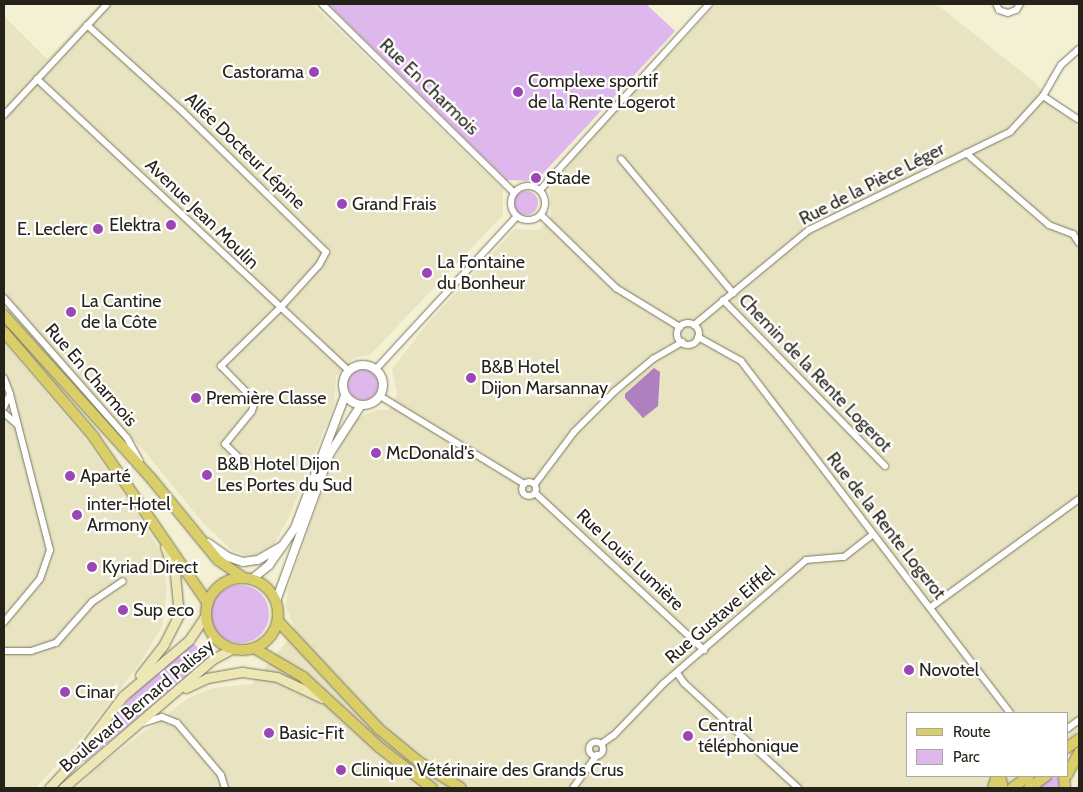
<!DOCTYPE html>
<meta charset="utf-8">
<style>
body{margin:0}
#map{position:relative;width:1083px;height:792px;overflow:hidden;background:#f3f0d4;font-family:Cabin,sans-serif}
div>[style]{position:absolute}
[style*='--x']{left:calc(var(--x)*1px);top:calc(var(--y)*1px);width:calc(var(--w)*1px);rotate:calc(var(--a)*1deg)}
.built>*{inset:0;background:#e8e3c1}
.green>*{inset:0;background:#deb7ec}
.round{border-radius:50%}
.water>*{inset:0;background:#af80bf}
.roads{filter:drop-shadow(0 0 1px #79765d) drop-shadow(0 0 1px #79765d)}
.minor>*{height:6px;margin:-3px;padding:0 3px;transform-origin:3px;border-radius:3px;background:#fff}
.minor>.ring{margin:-3px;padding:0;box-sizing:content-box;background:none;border:6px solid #fff;border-radius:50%}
.tertiary>*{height:8px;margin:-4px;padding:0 4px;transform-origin:4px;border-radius:4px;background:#fff}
.tertiary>.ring{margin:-4px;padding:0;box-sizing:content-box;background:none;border:8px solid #fff;border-radius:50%}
.secondary>*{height:9px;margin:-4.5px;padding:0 4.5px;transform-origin:4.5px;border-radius:4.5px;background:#ece7b4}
.primary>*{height:10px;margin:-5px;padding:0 5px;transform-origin:5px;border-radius:5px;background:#dace69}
.primary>.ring{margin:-5px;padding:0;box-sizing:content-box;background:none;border:10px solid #dace69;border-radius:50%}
.dots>*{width:14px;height:14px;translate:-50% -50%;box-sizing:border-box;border:2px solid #fff;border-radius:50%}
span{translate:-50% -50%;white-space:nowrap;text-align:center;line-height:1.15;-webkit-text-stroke:4.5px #fff;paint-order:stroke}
.poi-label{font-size:18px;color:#252319}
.right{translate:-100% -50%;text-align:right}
.left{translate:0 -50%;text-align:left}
.street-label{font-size:18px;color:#252319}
.frame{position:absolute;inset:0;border:5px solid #252319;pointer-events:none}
.legend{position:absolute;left:906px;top:712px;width:162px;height:65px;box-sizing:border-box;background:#fff;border:1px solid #a8a7a3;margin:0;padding:6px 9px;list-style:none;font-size:15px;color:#252319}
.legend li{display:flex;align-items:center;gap:10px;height:25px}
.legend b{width:25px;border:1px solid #a8a7a3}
</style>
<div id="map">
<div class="built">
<i style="clip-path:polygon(100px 4px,312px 4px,503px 189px,503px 215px,370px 355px,354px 358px,336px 376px,334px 406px,289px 517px,273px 546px,252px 557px,233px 551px,204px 524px,146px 453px,4px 300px,4px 16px,47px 59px)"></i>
<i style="clip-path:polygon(716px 4px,936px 4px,1033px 81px,1079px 128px,1079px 731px,1067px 740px,1067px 713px,907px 713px,907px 776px,1019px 776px,1002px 788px,77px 788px,99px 766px,190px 697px,214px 688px,252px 684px,295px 631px,286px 606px,288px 589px,332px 462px,356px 419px,376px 410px,389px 410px,397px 394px,392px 369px,427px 324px,515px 229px,539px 230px,551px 218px,550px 188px,595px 133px)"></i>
<i style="clip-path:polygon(4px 343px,88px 443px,142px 521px,162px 554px,167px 590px,162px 626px,140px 663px,77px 744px,35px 788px,4px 788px)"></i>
</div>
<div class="green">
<i style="clip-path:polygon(328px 4px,646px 4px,675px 31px,536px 181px,507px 180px)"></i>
<i class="round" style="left:514px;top:191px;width:24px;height:24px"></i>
<i class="round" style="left:348px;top:370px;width:30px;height:30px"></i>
<i class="round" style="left:211px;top:585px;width:58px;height:58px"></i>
<i style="clip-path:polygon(193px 643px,208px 658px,85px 762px,82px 759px,138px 688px)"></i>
<i style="clip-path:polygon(1054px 776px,1058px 776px,1059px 788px,1037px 788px)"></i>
</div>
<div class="water">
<i style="clip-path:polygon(654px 368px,660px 372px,658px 406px,643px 418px,625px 398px,625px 394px)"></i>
</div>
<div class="roads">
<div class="minor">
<i style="--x:322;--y:4;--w:269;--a:44.5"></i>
<i style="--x:996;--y:4;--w:7;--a:63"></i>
<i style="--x:999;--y:10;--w:9;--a:18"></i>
<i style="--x:1008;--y:13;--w:9;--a:-21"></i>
<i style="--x:1016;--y:10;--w:7;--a:-56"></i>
<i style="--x:87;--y:25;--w:127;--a:42.1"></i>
<i style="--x:181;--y:110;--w:203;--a:44.4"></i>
<i style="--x:326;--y:252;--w:15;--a:118"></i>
<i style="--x:319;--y:265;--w:58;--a:132.2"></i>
<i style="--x:280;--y:308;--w:83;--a:135.5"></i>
<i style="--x:221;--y:366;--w:49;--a:45.8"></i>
<i style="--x:255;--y:401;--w:10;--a:107"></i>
<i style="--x:252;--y:411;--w:43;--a:129.3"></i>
<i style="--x:225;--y:444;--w:30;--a:45"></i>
<i style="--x:37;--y:79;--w:426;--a:43.1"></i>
<i style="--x:1043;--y:96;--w:43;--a:33.7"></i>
<i style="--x:4;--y:115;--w:151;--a:-47.1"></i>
<i style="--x:966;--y:153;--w:110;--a:40.9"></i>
<i style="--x:1049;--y:225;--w:26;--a:21"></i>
<i style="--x:1073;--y:234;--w:11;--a:56"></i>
<i style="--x:621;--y:159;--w:175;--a:50.1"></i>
<i class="ring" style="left:511px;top:186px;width:28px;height:28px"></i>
<i style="--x:540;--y:190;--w:251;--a:-47.7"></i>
<i style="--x:541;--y:215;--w:105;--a:44.2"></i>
<i style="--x:616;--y:288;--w:75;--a:31.4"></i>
<i style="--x:4;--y:298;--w:186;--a:48.7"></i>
<i style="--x:127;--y:438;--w:26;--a:61"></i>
<i style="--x:723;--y:300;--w:232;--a:45.7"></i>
<i class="ring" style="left:677px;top:323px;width:16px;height:16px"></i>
<i style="--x:694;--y:325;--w:149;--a:-39.6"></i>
<i style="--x:809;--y:230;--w:224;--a:-26"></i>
<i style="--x:1010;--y:132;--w:49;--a:-47.5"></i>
<i style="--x:1043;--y:96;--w:36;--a:-60"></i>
<i style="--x:1061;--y:65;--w:24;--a:-42"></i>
<i style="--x:698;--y:337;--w:49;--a:29.2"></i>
<i style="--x:741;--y:361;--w:443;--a:52.6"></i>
<i style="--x:376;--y:369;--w:208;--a:-47.3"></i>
<i style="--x:4;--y:378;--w:17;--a:69"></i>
<i style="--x:10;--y:394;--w:14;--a:115"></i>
<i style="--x:380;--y:396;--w:169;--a:31.4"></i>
<i style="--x:4;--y:413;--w:18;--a:41"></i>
<i class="ring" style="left:522px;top:482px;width:8px;height:8px"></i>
<i style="--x:535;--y:484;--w:65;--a:-53.1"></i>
<i style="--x:574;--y:432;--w:58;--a:-45"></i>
<i style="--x:615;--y:391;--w:50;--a:-40.1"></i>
<i style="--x:653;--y:359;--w:34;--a:-30"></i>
<i style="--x:535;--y:493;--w:231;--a:42.9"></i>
<i style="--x:931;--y:607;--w:183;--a:-36.1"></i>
<i style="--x:4;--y:622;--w:56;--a:-50.1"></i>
<i style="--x:40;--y:579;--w:31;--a:-71"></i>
<i style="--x:50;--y:550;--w:161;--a:-104.4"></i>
<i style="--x:4;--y:651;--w:27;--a:0"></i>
<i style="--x:31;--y:651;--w:26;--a:-18"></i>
<i style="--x:56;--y:643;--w:55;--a:-48.7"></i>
<i style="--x:92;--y:602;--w:37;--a:-34"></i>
<i style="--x:677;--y:673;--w:12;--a:55"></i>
<i style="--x:684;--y:683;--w:155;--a:42.6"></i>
<i style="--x:140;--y:724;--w:23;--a:-18"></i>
<i style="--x:162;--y:717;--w:16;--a:22"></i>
<i style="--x:177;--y:723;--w:68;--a:49.8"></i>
<i style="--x:221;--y:775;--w:14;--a:73"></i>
<i style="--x:1067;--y:729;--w:15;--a:-37"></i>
<i class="ring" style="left:589px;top:742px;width:8px;height:8px"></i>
<i style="--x:601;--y:744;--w:16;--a:-35"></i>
<i style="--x:614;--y:735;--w:71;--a:-46.1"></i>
<i style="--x:663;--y:684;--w:189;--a:-40.9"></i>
<i style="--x:806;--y:560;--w:38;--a:-5"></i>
<i style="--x:844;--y:557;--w:37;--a:-38"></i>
<i style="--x:573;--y:788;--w:41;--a:-54"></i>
</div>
<div class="tertiary">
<i class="ring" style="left:343px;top:365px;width:32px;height:32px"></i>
<i style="--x:208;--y:543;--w:24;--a:35"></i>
<i style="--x:228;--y:557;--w:16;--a:18"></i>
<i style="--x:243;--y:562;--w:15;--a:-8"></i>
<i style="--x:258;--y:560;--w:28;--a:-30"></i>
<i style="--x:252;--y:579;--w:22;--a:-39"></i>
<i style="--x:269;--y:565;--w:45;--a:-54.9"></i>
<i style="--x:295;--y:528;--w:141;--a:-69.3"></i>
<i style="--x:276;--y:601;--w:158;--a:-70"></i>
<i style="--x:330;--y:453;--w:57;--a:-57.1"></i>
</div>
<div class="secondary">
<i style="--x:140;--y:675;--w:39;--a:-52"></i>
<i style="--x:164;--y:644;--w:33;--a:-63"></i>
<i style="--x:179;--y:615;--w:41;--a:-95.6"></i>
<i style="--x:175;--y:574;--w:29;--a:-110"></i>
<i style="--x:186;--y:688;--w:23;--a:-25"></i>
<i style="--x:207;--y:678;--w:36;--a:-10"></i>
<i style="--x:242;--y:672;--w:35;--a:8"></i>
<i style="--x:277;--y:677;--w:50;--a:25"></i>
<i style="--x:49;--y:788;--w:37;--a:-47"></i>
<i style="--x:74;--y:761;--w:81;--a:-53"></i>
<i style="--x:123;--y:696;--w:87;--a:-40.3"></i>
<i style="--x:189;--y:640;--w:29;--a:-56"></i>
<i style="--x:63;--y:788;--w:198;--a:-40.7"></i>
<i style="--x:213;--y:659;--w:21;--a:-28"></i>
</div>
<div class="primary">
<i style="--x:4;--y:315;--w:218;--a:48"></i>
<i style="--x:150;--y:477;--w:107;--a:50.7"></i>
<i style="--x:218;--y:560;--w:29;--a:35"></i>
<i style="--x:4;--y:332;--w:137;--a:49.4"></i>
<i style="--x:93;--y:436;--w:201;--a:55.5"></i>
<i class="ring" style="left:206px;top:578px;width:62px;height:62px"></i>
<i style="--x:278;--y:621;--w:148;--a:46.9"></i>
<i style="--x:379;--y:729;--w:52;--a:39.5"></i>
<i style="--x:419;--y:762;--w:49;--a:31.8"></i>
<i style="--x:254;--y:648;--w:57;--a:30.6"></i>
<i style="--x:303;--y:677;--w:103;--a:42.6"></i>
<i style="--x:379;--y:747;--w:67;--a:37.7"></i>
<i style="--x:1067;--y:748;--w:15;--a:-37"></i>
<i style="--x:1067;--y:775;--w:26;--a:-62"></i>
<i style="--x:1000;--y:776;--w:12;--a:76"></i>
<i style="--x:1064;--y:776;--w:12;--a:85"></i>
<i style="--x:993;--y:788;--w:13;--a:-72"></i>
<i style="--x:1012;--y:788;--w:21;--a:-35"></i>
<i style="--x:1029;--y:788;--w:21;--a:-35"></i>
</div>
</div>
<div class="dots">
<i style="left:314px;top:72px;background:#9a47b5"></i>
<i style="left:518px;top:92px;background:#9a47b5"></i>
<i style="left:536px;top:178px;background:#9a47b5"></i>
<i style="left:342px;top:204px;background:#9a47b5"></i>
<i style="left:171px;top:225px;background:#9a47b5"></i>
<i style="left:98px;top:229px;background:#9a47b5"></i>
<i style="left:427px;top:273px;background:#9a47b5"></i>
<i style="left:71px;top:312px;background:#9a47b5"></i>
<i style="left:471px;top:378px;background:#9a47b5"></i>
<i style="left:196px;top:398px;background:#9a47b5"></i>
<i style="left:376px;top:453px;background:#9a47b5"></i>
<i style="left:207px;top:475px;background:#9a47b5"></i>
<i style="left:70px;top:476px;background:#9a47b5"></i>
<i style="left:77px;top:515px;background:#9a47b5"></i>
<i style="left:92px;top:567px;background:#9a47b5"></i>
<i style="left:123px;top:610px;background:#9a47b5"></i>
<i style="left:909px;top:670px;background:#9a47b5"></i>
<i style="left:65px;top:692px;background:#9a47b5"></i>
<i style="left:269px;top:733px;background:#9a47b5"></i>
<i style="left:688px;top:736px;background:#9a47b5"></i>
<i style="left:341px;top:770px;background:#9a47b5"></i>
</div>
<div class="poi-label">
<span class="right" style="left:304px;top:72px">Castorama</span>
<span class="left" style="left:528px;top:92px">Complexe sportif<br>de la Rente Logerot</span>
<span class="left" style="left:546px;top:178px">Stade</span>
<span class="left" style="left:352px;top:204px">Grand Frais</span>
<span class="right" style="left:161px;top:225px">Elektra</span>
<span class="right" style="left:88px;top:229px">E. Leclerc</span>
<span class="left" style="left:437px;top:273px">La Fontaine<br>du Bonheur</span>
<span class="left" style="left:81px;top:312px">La Cantine<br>de la Côte</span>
<span class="left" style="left:481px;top:378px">B&amp;B Hotel<br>Dijon Marsannay</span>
<span class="left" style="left:206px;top:398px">Première Classe</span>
<span class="left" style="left:386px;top:453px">McDonald's</span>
<span class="left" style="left:217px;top:475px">B&amp;B Hotel Dijon<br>Les Portes du Sud</span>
<span class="left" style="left:80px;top:476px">Aparté</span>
<span class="left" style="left:87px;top:515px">inter-Hotel<br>Armony</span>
<span class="left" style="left:102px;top:567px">Kyriad Direct</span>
<span class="left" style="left:133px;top:610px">Sup eco</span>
<span class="left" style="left:919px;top:670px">Novotel</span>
<span class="left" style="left:75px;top:692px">Cinar</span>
<span class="left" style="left:698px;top:736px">Central<br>téléphonique</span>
<span class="left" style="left:279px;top:733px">Basic-Fit</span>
<span class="left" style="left:351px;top:770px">Clinique Vétérinaire des Grands Crus</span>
</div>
<div class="street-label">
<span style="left:429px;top:87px;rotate:44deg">Rue En Charmois</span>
<span style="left:245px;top:151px;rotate:44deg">Allée Docteur Lépine</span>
<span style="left:872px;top:184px;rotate:-27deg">Rue de la Pièce Léger</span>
<span style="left:202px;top:214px;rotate:44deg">Avenue Jean Moulin</span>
<span style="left:815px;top:373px;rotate:46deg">Chemin de la Rente Logerot</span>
<span style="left:91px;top:375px;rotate:49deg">Rue En Charmois</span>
<span style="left:886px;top:526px;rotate:52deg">Rue de la Rente Logerot</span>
<span style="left:630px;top:560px;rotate:43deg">Rue Louis Lumière</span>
<span style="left:720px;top:615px;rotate:-41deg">Rue Gustave Eiffel</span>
<span style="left:137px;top:706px;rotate:-40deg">Boulevard Bernard Palissy</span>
</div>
<div class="frame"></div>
<ul class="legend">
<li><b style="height:6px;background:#dace69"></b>Route</li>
<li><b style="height:14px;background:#deb7ec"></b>Parc</li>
</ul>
</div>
